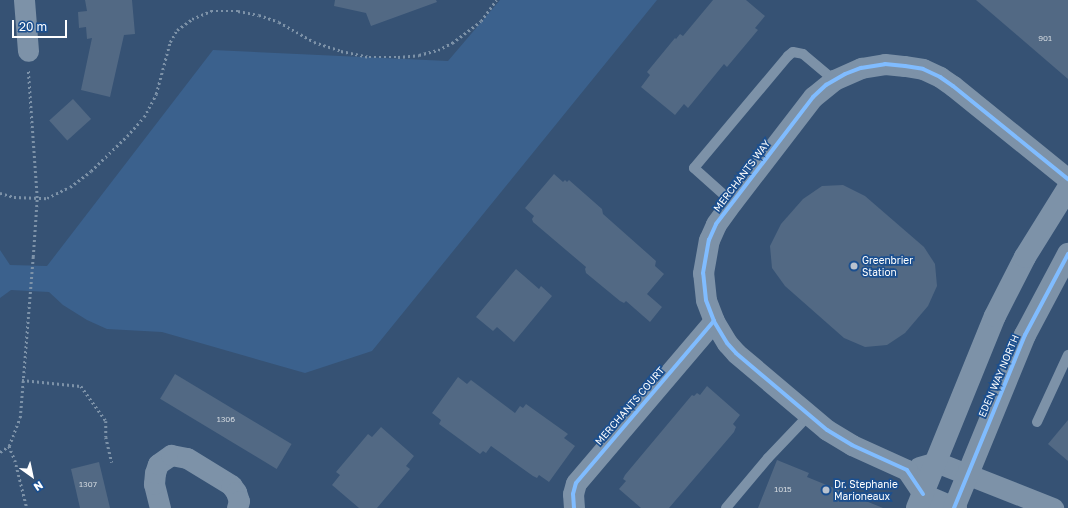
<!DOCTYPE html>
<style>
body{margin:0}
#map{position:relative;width:1068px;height:508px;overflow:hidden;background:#365274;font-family:"Golos Text",sans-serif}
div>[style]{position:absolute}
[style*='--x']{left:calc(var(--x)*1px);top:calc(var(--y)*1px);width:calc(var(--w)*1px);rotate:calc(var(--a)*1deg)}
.water>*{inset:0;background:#3b618d}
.building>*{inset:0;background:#526984;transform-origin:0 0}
.path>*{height:2.5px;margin-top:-1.25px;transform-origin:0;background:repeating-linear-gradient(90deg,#7d92a8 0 2px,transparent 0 5px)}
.service>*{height:10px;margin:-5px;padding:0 5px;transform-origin:5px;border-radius:5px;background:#7d92a8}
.minor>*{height:21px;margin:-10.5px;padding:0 10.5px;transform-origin:10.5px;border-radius:10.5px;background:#7d92a8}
.tertiary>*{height:22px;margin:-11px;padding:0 11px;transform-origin:11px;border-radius:11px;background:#7d92a8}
.cycleway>*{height:4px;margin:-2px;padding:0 2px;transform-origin:2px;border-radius:2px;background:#80bcff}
.dots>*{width:11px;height:11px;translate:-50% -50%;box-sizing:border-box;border:2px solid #1b4f8f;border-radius:50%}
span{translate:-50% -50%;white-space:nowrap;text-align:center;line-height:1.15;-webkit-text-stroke:3.5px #1b4f8f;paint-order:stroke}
.number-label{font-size:8px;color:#d4dae0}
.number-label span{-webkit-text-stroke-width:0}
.street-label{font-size:10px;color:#fff}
.poi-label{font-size:10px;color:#fff}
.left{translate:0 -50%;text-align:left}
.north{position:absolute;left:12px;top:456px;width:40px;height:40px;-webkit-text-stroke:3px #1b4f8f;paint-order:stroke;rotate:147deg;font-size:11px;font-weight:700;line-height:16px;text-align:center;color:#fff}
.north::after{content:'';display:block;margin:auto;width:14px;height:18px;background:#fff;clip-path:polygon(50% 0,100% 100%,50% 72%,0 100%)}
.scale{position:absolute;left:12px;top:20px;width:55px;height:18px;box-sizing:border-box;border:2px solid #fff;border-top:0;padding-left:5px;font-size:12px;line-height:14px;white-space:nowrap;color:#fff;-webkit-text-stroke:3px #1b4f8f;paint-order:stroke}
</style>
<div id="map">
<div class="water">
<i style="clip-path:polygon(500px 0,657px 0,372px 351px,305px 373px,162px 332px,107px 329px,87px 320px,63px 305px,49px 292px,11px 290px,0 298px,0 250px,10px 265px,47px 266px,213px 50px,448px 61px)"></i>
</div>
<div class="building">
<i style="clip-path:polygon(85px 0,132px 0,135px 34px,124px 35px,110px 97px,81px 90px,92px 38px,87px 39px,86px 27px,79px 28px,78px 12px,87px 11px)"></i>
<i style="clip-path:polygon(335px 0,436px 0,437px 2px,371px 26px,366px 13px,334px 6px)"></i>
<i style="clip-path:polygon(713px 0,746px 0,765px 16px,755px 28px,758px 30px,727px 67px,724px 64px,688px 108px,684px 104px,675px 115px,641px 87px,650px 75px,647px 72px,675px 38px,676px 39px,680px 34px,683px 36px)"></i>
<i style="clip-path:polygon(976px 0,1068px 0,1068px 79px)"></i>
<i style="left:73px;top:99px;width:27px;height:32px;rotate:48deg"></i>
<i style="clip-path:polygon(554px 174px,563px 182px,565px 180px,567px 182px,569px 180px,602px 209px,603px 214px,656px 261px,655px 266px,664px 274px,647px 294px,662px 307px,650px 322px,626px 301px,624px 303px,620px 301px,586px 273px,585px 269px,586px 267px,533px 222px,532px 219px,534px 216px,525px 208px)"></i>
<i style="clip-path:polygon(843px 185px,865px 196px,924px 247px,935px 264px,937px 286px,928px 306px,905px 333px,887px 345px,865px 347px,844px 338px,785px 286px,772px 268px,770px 246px,781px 224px,803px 199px,822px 186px)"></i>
<i style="clip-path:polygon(516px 269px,539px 289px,541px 286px,552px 296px,514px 342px,497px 327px,493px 331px,476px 317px)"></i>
<i style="left:175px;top:374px;width:136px;height:29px;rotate:31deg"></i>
<i style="clip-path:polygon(458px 377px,467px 384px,471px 380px,515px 413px,520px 406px,523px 408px,526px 404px,568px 434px,564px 438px,575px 446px,549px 482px,539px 475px,537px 478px,533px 476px,491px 446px,486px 453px,483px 451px,480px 454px,439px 424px,441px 420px,432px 413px)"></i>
<i style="clip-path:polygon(707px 386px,740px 415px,733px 424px,736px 427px,734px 432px,669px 508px,641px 508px,619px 489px,626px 481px,623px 479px,625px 475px,692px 395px,694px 396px,697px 393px,700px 395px)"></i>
<i style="clip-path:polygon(1068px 420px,1068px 461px,1048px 444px)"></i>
<i style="clip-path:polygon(381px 427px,414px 456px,406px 466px,410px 469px,377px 508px,359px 508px,332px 485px,340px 475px,336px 472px,368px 434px,372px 437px)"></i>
<i style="clip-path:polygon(777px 460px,809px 473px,807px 477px,883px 508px,758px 508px)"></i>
<i style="clip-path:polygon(99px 462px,110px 508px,80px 508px,71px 469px)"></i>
</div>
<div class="path">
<i style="--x:0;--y:193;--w:15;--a:16"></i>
<i style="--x:14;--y:197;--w:33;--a:2"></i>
<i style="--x:47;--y:198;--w:25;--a:-26"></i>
<i style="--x:70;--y:187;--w:26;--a:-37"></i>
<i style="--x:91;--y:171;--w:50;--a:-44.2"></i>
<i style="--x:127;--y:136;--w:25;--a:-48"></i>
<i style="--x:144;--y:117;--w:26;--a:-62"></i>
<i style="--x:156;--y:94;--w:54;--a:-74.9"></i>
<i style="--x:170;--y:42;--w:14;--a:-60"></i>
<i style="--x:177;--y:30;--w:19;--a:-36"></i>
<i style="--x:192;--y:19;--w:21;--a:-23"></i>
<i style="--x:211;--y:11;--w:27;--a:0"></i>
<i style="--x:238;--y:11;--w:21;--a:11"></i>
<i style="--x:259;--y:15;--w:21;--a:19"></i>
<i style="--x:279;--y:22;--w:40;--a:29.7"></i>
<i style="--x:314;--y:42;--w:28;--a:18"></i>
<i style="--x:341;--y:51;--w:29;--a:12"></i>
<i style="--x:369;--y:57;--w:29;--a:0"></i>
<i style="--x:398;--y:57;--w:21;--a:-5"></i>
<i style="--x:419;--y:55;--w:20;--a:-15"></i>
<i style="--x:438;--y:50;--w:16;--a:-27"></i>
<i style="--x:452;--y:43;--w:36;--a:-37"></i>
<i style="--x:481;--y:21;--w:26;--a:-54"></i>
<i style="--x:22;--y:380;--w:59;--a:5.8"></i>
<i style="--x:81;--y:386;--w:43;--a:54.5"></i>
<i style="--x:106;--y:421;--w:16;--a:90"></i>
<i style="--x:106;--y:437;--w:26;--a:77"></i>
<i style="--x:9;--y:446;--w:15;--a:67"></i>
<i style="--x:15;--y:460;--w:49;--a:76"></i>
<i style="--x:0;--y:452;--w:11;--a:-34"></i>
<i style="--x:9;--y:446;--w:30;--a:-69"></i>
<i style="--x:20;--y:418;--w:162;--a:-85.4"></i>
<i style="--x:33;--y:257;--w:59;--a:-86.1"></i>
<i style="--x:37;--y:198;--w:128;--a:-94"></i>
</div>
<div class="service">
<i style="--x:732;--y:202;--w:51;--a:-138.2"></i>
<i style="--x:694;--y:168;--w:146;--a:-50"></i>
<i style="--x:788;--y:56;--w:6;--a:-39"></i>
<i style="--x:793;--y:52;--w:10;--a:11"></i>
<i style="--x:803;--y:54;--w:40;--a:40"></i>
<i style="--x:1037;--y:422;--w:74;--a:-65.2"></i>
<i style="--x:726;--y:508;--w:65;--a:-50"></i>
<i style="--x:768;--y:458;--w:59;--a:-46.4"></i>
</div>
<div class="minor">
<i style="--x:24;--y:0;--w:51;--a:85.5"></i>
<i style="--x:919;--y:467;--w:18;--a:-16"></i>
<i style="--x:936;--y:462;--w:126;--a:21.5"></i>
<i style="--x:160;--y:508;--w:25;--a:-104"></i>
<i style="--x:154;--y:484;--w:11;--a:-85"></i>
<i style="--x:155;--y:473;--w:9;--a:-72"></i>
<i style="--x:158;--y:464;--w:16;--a:-35"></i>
<i style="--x:171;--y:455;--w:16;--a:11"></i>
<i style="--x:187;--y:458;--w:52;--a:31.5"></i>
<i style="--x:231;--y:485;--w:9;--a:54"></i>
<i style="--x:236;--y:492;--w:9;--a:72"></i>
<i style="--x:239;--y:501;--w:7;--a:106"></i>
<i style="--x:574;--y:508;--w:14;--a:-94"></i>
<i style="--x:573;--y:494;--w:11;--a:-75"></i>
<i style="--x:576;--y:483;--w:213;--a:-49.6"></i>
<i style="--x:956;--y:508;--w:36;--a:-157"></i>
<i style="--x:923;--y:494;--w:29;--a:-124"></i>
<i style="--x:907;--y:470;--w:60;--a:-155.6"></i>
<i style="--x:852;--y:445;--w:29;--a:-149"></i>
<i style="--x:827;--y:430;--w:119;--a:-139.8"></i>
<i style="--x:736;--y:353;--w:13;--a:-132"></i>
<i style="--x:727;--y:343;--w:26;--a:-121"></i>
<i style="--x:714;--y:321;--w:22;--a:-111"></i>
<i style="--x:706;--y:300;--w:27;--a:-96"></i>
<i style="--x:703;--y:273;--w:34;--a:-80"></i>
<i style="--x:709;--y:240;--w:17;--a:-66"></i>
<i style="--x:716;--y:224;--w:27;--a:-54"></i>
<i style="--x:732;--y:202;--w:133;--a:-52.4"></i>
<i style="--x:813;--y:97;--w:27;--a:-39"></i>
<i style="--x:834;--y:80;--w:30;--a:-24"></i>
<i style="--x:861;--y:68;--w:24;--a:-9"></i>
<i style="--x:885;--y:64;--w:20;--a:6"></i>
<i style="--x:905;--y:66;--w:18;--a:9"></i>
<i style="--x:923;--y:69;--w:19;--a:25"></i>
<i style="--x:940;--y:77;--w:16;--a:35"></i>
<i style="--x:953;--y:86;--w:148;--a:39"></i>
</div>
<div class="tertiary">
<i style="--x:917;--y:508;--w:207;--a:-67.9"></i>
<i style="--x:995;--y:316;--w:66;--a:-63"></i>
<i style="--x:1025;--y:257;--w:81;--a:-58.1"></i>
<i style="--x:954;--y:508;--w:187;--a:-67.7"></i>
<i style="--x:1025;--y:335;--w:92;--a:-62"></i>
</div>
<div class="cycleway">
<i style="--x:923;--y:494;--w:29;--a:-124"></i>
<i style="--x:907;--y:470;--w:60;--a:-155.6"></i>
<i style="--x:852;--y:445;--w:29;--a:-149"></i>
<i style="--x:827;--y:430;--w:119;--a:-139.8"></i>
<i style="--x:736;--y:353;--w:13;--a:-132"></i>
<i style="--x:727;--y:343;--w:26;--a:-121"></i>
<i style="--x:714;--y:321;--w:22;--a:-111"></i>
<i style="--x:706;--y:300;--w:27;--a:-96"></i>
<i style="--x:703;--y:273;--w:34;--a:-80"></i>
<i style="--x:709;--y:240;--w:17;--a:-66"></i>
<i style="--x:716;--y:224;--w:160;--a:-52.6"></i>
<i style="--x:813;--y:97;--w:18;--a:-43"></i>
<i style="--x:826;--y:85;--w:22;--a:-30"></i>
<i style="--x:845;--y:74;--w:17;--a:-21"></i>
<i style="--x:861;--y:68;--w:24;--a:-9"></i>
<i style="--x:885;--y:64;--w:20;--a:6"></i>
<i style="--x:905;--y:66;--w:18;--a:9"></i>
<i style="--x:923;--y:69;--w:19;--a:25"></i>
<i style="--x:940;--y:77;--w:16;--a:35"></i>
<i style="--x:953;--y:86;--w:148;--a:39"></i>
<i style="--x:574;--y:508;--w:14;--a:-94"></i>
<i style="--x:573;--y:494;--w:11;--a:-75"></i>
<i style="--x:576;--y:483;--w:213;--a:-49.6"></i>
<i style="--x:954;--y:508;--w:187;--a:-67.7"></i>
<i style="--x:1025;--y:335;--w:92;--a:-62"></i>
</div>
<div class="dots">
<i style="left:854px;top:266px;background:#b9c2ce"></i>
<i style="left:826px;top:490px;background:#b9c2ce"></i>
</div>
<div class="number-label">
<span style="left:1045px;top:39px">901</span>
<span style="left:226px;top:420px">1306</span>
<span style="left:88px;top:485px">1307</span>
<span style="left:783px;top:490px">1015</span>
</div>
<div class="street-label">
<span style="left:742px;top:176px;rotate:-53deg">MERCHANTS WAY</span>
<span style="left:999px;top:376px;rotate:-67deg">EDEN WAY NORTH</span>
<span style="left:630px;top:406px;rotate:-49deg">MERCHANTS COURT</span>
</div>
<div class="poi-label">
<span class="left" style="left:862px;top:266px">Greenbrier<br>Station</span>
<span class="left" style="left:834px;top:490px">Dr. Stephanie<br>Marioneaux</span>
</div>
<div class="north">N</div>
<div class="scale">20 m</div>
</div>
